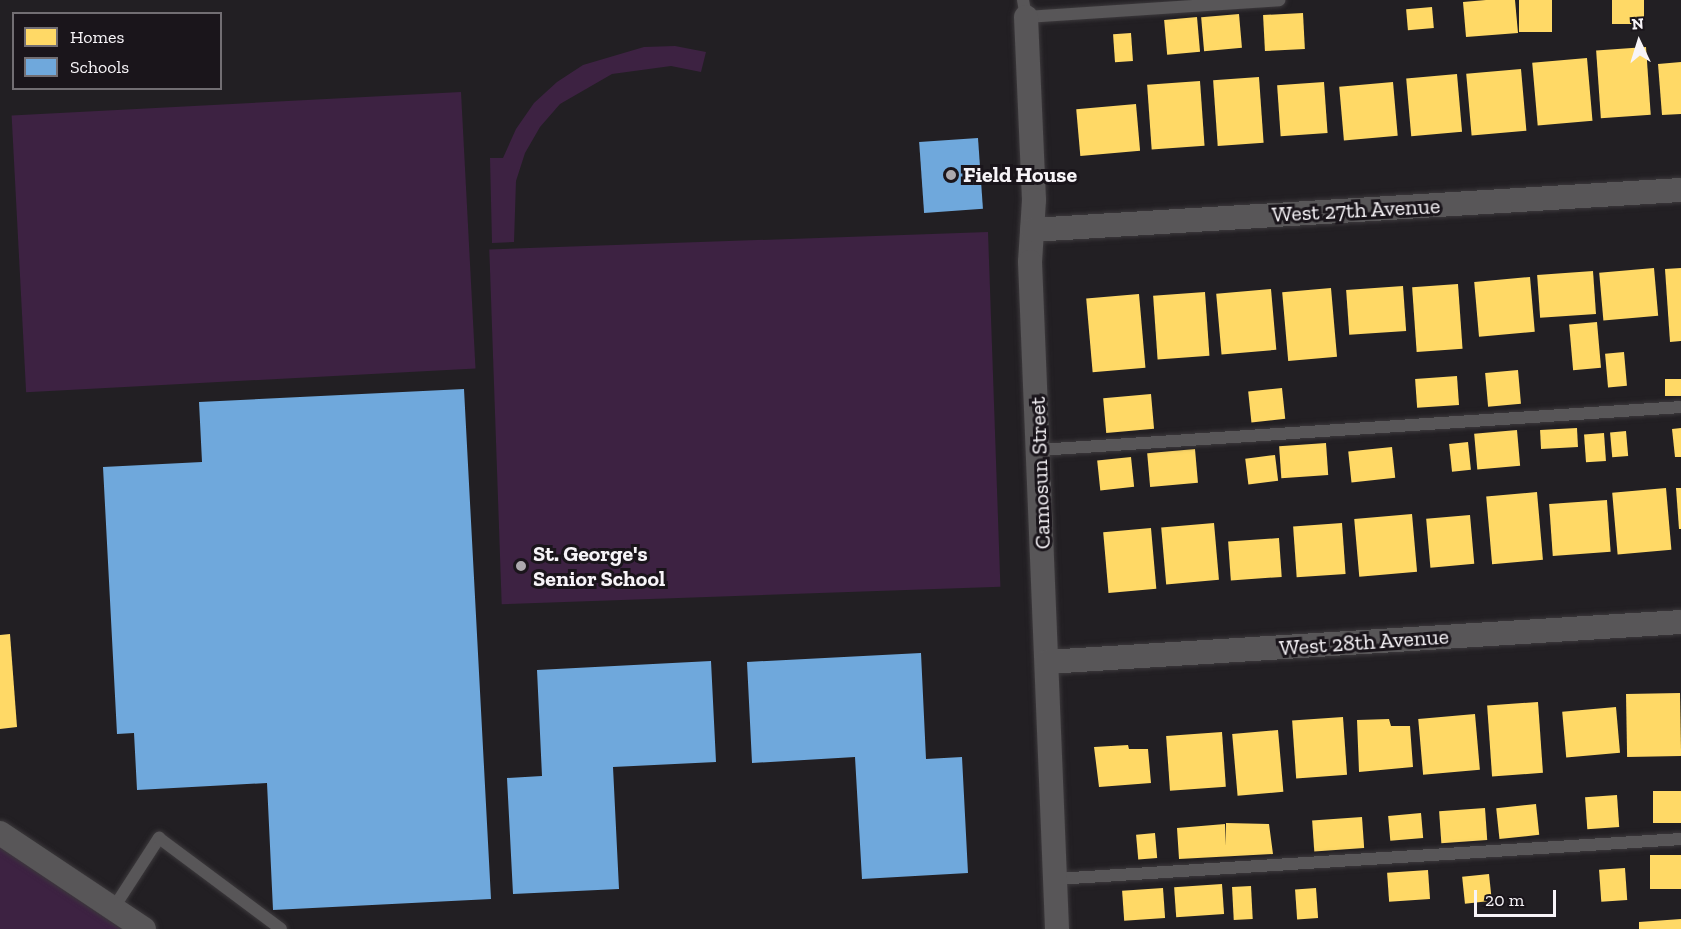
<!DOCTYPE html>
<style>
body{margin:0}
#map{position:relative;width:1681px;height:929px;overflow:hidden;background:#221f23;font-family:"Zilla Slab",serif}
div>[style]{position:absolute}
[style*='--x']{left:calc(var(--x)*1px);top:calc(var(--y)*1px);width:calc(var(--w)*1px);rotate:calc(var(--a)*1deg)}
.green>*{inset:0;background:#3d2242;transform-origin:0 0}
.homes>*{inset:0;background:#ffd966;transform-origin:0 0}
.schools>*{inset:0;background:#6fa8dc;transform-origin:0 0}
.roads{filter:drop-shadow(0 0 2px #3c393c) drop-shadow(0 0 2px #3c393c)}
.lane>*{height:12px;margin:-6px;padding:0 6px;transform-origin:6px;border-radius:6px;background:#585658}
.street>*{height:24px;margin:-12px;padding:0 12px;transform-origin:12px;border-radius:12px;background:#585658}
.dots>*{width:16px;height:16px;translate:-50% -50%;box-sizing:border-box;border:3px solid #1a151b;border-radius:50%}
span{translate:-50% -50%;white-space:nowrap;text-align:center;line-height:1.15;-webkit-text-stroke:6px #1a151b;paint-order:stroke}
.poi-label{font-size:22px;color:#f7f4f8;font-weight:700}
.left{translate:0 -50%;text-align:left}
.street-label{font-size:22px;color:#f7f4f8}
.legend{position:absolute;left:12px;top:12px;width:210px;height:78px;box-sizing:border-box;background:#1a151b;border:2px solid #726e73;margin:0;padding:8px 10px;list-style:none;font-size:18px;color:#f7f4f8}
.legend li{display:flex;align-items:center;gap:12px;height:30px}
.legend b{width:30px;border:2px solid #726e73}
.north{position:absolute;left:1609px;top:12px;width:60px;height:60px;-webkit-text-stroke:4px #1a151b;paint-order:stroke;rotate:356deg;font-size:16px;font-weight:700;line-height:24px;text-align:center;color:#f7f4f8}
.north::after{content:'';display:block;margin:auto;width:21px;height:27px;background:#f7f4f8;clip-path:polygon(50% 0,100% 100%,50% 72%,0 100%)}
.scale{position:absolute;left:1474px;top:890px;width:82px;height:27px;box-sizing:border-box;border:3px solid #f7f4f8;border-top:0;padding-left:8px;font-size:18px;line-height:21px;white-space:nowrap;color:#f7f4f8;-webkit-text-stroke:4px #1a151b;paint-order:stroke}
</style>
<div id="map">
<div class="green">
<i style="clip-path:polygon(675px 46px,706px 52px,701px 72px,671px 66px,612px 74px,560px 104px,540px 127px,525px 153px,516px 181px,514px 242px,492px 243px,490px 158px,503px 158px,516px 129px,534px 103px,557px 82px,583px 65px,644px 47px)"></i>
<i style="left:461px;top:92px;width:277px;height:450px;rotate:87deg"></i>
<i style="left:988px;top:232px;width:355px;height:499px;rotate:88deg"></i>
<i style="clip-path:polygon(0 845px,126px 929px,0 929px)"></i>
</div>
<div class="homes">
<i style="clip-path:polygon(1486px 0,1515px 0,1518px 33px,1466px 37px,1463px 2px)"></i>
<i style="left:1519px;top:0;width:33px;height:32px"></i>
<i style="left:1612px;top:0;width:32px;height:24px"></i>
<i style="left:1432px;top:7px;width:21px;height:26px;rotate:85deg"></i>
<i style="left:1303px;top:13px;width:36px;height:40px;rotate:87deg"></i>
<i style="left:1239px;top:14px;width:34px;height:38px;rotate:85deg"></i>
<i style="left:1197px;top:17px;width:35px;height:33px;rotate:85deg"></i>
<i style="left:1131px;top:33px;width:28px;height:18px;rotate:86deg"></i>
<i style="left:1646px;top:47px;width:68px;height:50px;rotate:86deg"></i>
<i style="left:1587px;top:58px;width:63px;height:55px;rotate:85deg"></i>
<i style="clip-path:polygon(1681px 62px,1681px 114px,1662px 115px,1658px 64px)"></i>
<i style="left:1521px;top:69px;width:62px;height:55px;rotate:85deg"></i>
<i style="left:1457px;top:74px;width:58px;height:51px;rotate:85deg"></i>
<i style="left:1259px;top:77px;width:66px;height:46px;rotate:86deg"></i>
<i style="left:1200px;top:81px;width:65px;height:53px;rotate:86deg"></i>
<i style="left:1324px;top:82px;width:51px;height:47px;rotate:86deg"></i>
<i style="left:1393px;top:82px;width:54px;height:54px;rotate:85deg"></i>
<i style="left:1136px;top:104px;width:47px;height:60px;rotate:85deg"></i>
<i style="left:1654px;top:268px;width:48px;height:55px;rotate:85deg"></i>
<i style="clip-path:polygon(1681px 268px,1681px 341px,1670px 342px,1665px 269px)"></i>
<i style="left:1593px;top:271px;width:43px;height:56px;rotate:86deg"></i>
<i style="left:1530px;top:277px;width:55px;height:56px;rotate:85deg"></i>
<i style="left:1458px;top:284px;width:65px;height:46px;rotate:86deg"></i>
<i style="left:1403px;top:286px;width:45px;height:57px;rotate:86deg"></i>
<i style="left:1331px;top:288px;width:69px;height:49px;rotate:85deg"></i>
<i style="left:1271px;top:289px;width:61px;height:55px;rotate:85deg"></i>
<i style="left:1205px;top:292px;width:64px;height:52px;rotate:86deg"></i>
<i style="left:1139px;top:294px;width:74px;height:53px;rotate:85deg"></i>
<i style="left:1597px;top:322px;width:46px;height:28px;rotate:85deg"></i>
<i style="left:1624px;top:352px;width:34px;height:19px;rotate:85deg"></i>
<i style="left:1518px;top:370px;width:34px;height:33px;rotate:85deg"></i>
<i style="left:1457px;top:376px;width:29px;height:42px;rotate:86deg"></i>
<i style="left:1681px;top:379px;width:17px;height:16px;rotate:90deg"></i>
<i style="left:1282px;top:388px;width:31px;height:34px;rotate:84deg"></i>
<i style="left:1151px;top:394px;width:35px;height:48px;rotate:85deg"></i>
<i style="left:1577px;top:428px;width:19px;height:37px;rotate:87deg"></i>
<i style="clip-path:polygon(1681px 428px,1681px 457px,1675px 457px,1672px 429px)"></i>
<i style="left:1517px;top:430px;width:36px;height:43px;rotate:85deg"></i>
<i style="left:1626px;top:431px;width:25px;height:16px;rotate:85deg"></i>
<i style="left:1604px;top:433px;width:28px;height:20px;rotate:86deg"></i>
<i style="left:1468px;top:442px;width:28px;height:19px;rotate:84deg"></i>
<i style="left:1326px;top:443px;width:32px;height:47px;rotate:86deg"></i>
<i style="left:1392px;top:447px;width:31px;height:44px;rotate:84deg"></i>
<i style="left:1195px;top:449px;width:34px;height:48px;rotate:85deg"></i>
<i style="left:1275px;top:455px;width:26px;height:30px;rotate:83deg"></i>
<i style="left:1131px;top:457px;width:30px;height:34px;rotate:84deg"></i>
<i style="left:1666px;top:488px;width:62px;height:54px;rotate:85deg"></i>
<i style="clip-path:polygon(1676px 488px,1681px 488px,1681px 529px,1679px 529px)"></i>
<i style="left:1537px;top:492px;width:68px;height:51px;rotate:85deg"></i>
<i style="left:1607px;top:500px;width:52px;height:58px;rotate:86deg"></i>
<i style="left:1412px;top:514px;width:58px;height:58px;rotate:85deg"></i>
<i style="left:1470px;top:515px;width:49px;height:44px;rotate:85deg"></i>
<i style="left:1214px;top:523px;width:57px;height:53px;rotate:85deg"></i>
<i style="left:1342px;top:523px;width:51px;height:49px;rotate:86deg"></i>
<i style="left:1151px;top:528px;width:61px;height:48px;rotate:85deg"></i>
<i style="left:1279px;top:538px;width:39px;height:51px;rotate:86deg"></i>
<i style="clip-path:polygon(10px 634px,17px 727px,0 729px,0 635px)"></i>
<i style="left:1680px;top:693px;width:63px;height:54px;rotate:89deg"></i>
<i style="left:1538px;top:702px;width:71px;height:51px;rotate:86deg"></i>
<i style="left:1616px;top:707px;width:46px;height:54px;rotate:85deg"></i>
<i style="left:1475px;top:714px;width:56px;height:57px;rotate:85deg"></i>
<i style="left:1343px;top:717px;width:58px;height:51px;rotate:86deg"></i>
<i style="clip-path:polygon(1389px 719px,1391px 726px,1410px 726px,1413px 767px,1359px 772px,1357px 720px)"></i>
<i style="left:1278px;top:730px;width:62px;height:46px;rotate:85deg"></i>
<i style="left:1222px;top:732px;width:55px;height:56px;rotate:86deg"></i>
<i style="clip-path:polygon(1128px 745px,1129px 749px,1148px 749px,1151px 783px,1099px 787px,1094px 747px)"></i>
<i style="left:1681px;top:791px;width:32px;height:28px;rotate:90deg"></i>
<i style="left:1617px;top:795px;width:32px;height:32px;rotate:86deg"></i>
<i style="left:1536px;top:804px;width:31px;height:40px;rotate:84deg"></i>
<i style="left:1485px;top:808px;width:32px;height:46px;rotate:86deg"></i>
<i style="left:1421px;top:813px;width:25px;height:33px;rotate:85deg"></i>
<i style="left:1362px;top:817px;width:31px;height:50px;rotate:86deg"></i>
<i style="clip-path:polygon(1226px 823px,1269px 824px,1273px 854px,1179px 859px,1177px 828px,1225px 824px,1226px 846px)"></i>
<i style="left:1155px;top:833px;width:25px;height:19px;rotate:85deg"></i>
<i style="left:1681px;top:855px;width:34px;height:31px;rotate:90deg"></i>
<i style="left:1625px;top:868px;width:32px;height:26px;rotate:86deg"></i>
<i style="left:1428px;top:870px;width:29px;height:41px;rotate:86deg"></i>
<i style="left:1489px;top:874px;width:27px;height:27px;rotate:84deg"></i>
<i style="left:1222px;top:884px;width:30px;height:48px;rotate:86deg"></i>
<i style="left:1251px;top:886px;width:33px;height:19px;rotate:87deg"></i>
<i style="left:1163px;top:888px;width:30px;height:41px;rotate:86deg"></i>
<i style="left:1316px;top:888px;width:30px;height:21px;rotate:86deg"></i>
<i style="clip-path:polygon(1681px 919px,1681px 929px,1639px 929px,1639px 922px)"></i>
</div>
<div class="schools">
<i style="left:978px;top:138px;width:71px;height:59px;rotate:86deg"></i>
<i style="clip-path:polygon(464px 389px,491px 899px,273px 910px,267px 783px,137px 790px,134px 733px,117px 734px,103px 467px,202px 462px,199px 402px)"></i>
<i style="clip-path:polygon(921px 653px,926px 759px,962px 757px,968px 873px,862px 879px,855px 757px,752px 763px,747px 662px)"></i>
<i style="clip-path:polygon(711px 661px,716px 762px,613px 767px,619px 889px,513px 894px,507px 778px,542px 776px,537px 670px)"></i>
</div>
<div class="roads">
<div class="lane">
<i style="--x:1023;--y:0;--w:17;--a:80"></i>
<i style="--x:1026;--y:17;--w:254;--a:-3.8"></i>
<i style="--x:1039;--y:450;--w:643;--a:-3.83"></i>
<i style="--x:1056;--y:879;--w:626;--a:-3.66"></i>
<i style="--x:113;--y:909;--w:85;--a:-57.1"></i>
<i style="--x:159;--y:838;--w:152;--a:36.7"></i>
</div>
<div class="street">
<i style="--x:1026;--y:17;--w:183;--a:87.5"></i>
<i style="--x:1034;--y:200;--w:62;--a:93.7"></i>
<i style="--x:1030;--y:262;--w:668;--a:87.68"></i>
<i style="--x:1032;--y:230;--w:650;--a:-3.53"></i>
<i style="--x:1047;--y:662;--w:635;--a:-3.61"></i>
<i style="--x:0;--y:833;--w:173;--a:33.7"></i>
</div>
</div>
<div class="dots">
<i style="left:951px;top:175px;background:#aca9ad"></i>
<i style="left:521px;top:566px;background:#aca9ad"></i>
</div>
<div class="poi-label">
<span class="left" style="left:963px;top:175px">Field House</span>
<span class="left" style="left:533px;top:566px">St. George's<br>Senior School</span>
</div>
<div class="street-label">
<span style="left:1356px;top:210px;rotate:-3deg">West 27th Avenue</span>
<span style="left:1040px;top:473px;rotate:-92deg">Camosun Street</span>
<span style="left:1364px;top:642px;rotate:-4deg">West 28th Avenue</span>
</div>
<ul class="legend">
<li><b style="height:16px;background:#ffd966"></b>Homes</li>
<li><b style="height:16px;background:#6fa8dc"></b>Schools</li>
</ul>
<div class="north">N</div>
<div class="scale">20 m</div>
</div>
